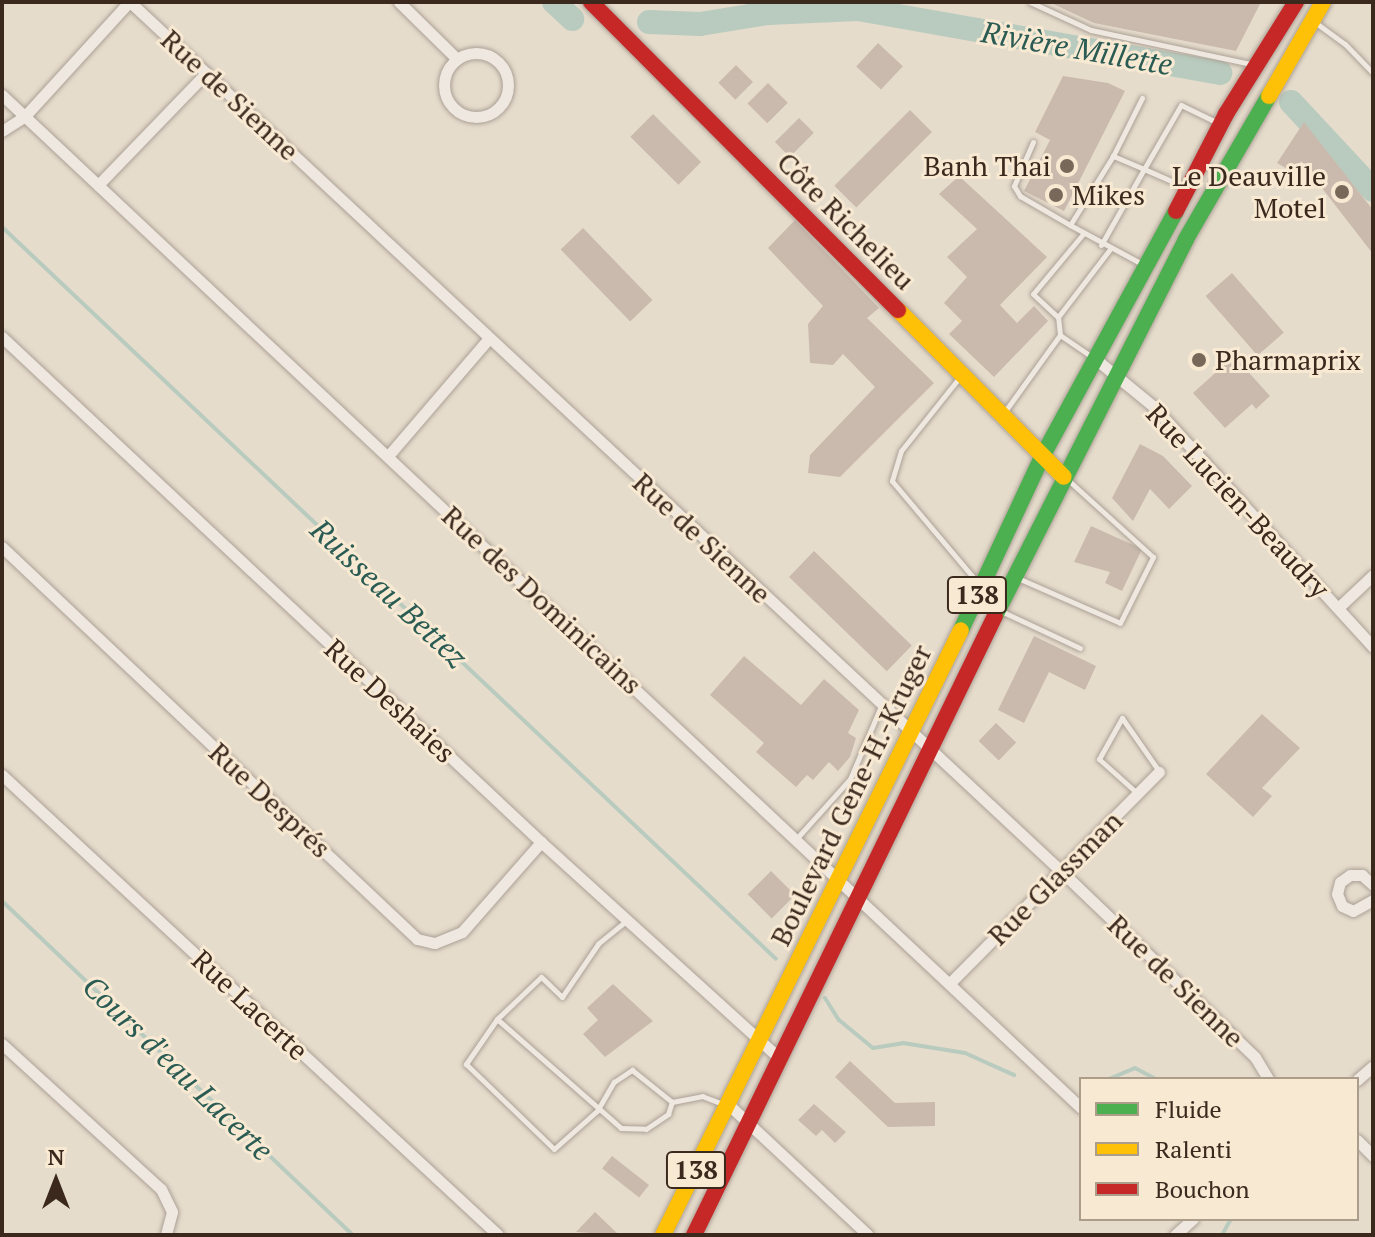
<!DOCTYPE html>
<meta charset="utf-8">
<style>
body{margin:0}
#map{position:relative;width:1375px;height:1237px;overflow:hidden;background:#e6dccc;font-family:"PT Serif",serif}
div>[style]{position:absolute}
[style*='--x']{left:calc(var(--x)*1px);top:calc(var(--y)*1px);width:calc(var(--w)*1px);rotate:calc(var(--a)*1deg)}
.stream>*{height:4px;margin:-2px;padding:0 2px;transform-origin:2px;border-radius:2px;background:#b8cbbe}
.river>*{height:24px;margin:-12px;padding:0 12px;transform-origin:12px;border-radius:12px;background:#b8cbbe}
.building>*{inset:0;background:#cabaad;transform-origin:0 0}
.roads{filter:drop-shadow(0 0 2px #aca196) drop-shadow(0 0 2px #aca196)}
.lane>*{height:5px;margin:-2.5px;padding:0 2.5px;transform-origin:2.5px;border-radius:2.5px;background:#eee8e0}
.street>*{height:11px;margin:-5.5px;padding:0 5.5px;transform-origin:5.5px;border-radius:5.5px;background:#eee8e0}
.street>.ring{margin:-5.5px;padding:0;box-sizing:content-box;background:none;border:11px solid #eee8e0;border-radius:50%}
.fast>*{height:16px;margin:-8px;padding:0 8px;transform-origin:8px;border-radius:8px;background:#4caf50}
.slow>*{height:16px;margin:-8px;padding:0 8px;transform-origin:8px;border-radius:8px;background:#ffc107}
.jam>*{height:16px;margin:-8px;padding:0 8px;transform-origin:8px;border-radius:8px;background:#c62828}
.dots>*{width:22px;height:22px;translate:-50% -50%;box-sizing:border-box;border:4px solid #f8e9d3;border-radius:50%}
span{translate:-50% -50%;white-space:nowrap;text-align:center;line-height:1.15;-webkit-text-stroke:6px #f8e9d3;paint-order:stroke}
.shield-label span{padding:2px 6px;background:#f8e9d3;border:2px solid;border-radius:6px;-webkit-text-stroke-width:0}
.shield-label{font-size:26px;color:#3b291d;font-weight:700}
.street-label{font-size:28px;color:#3b291d}
.poi-label{font-size:28px;color:#3b291d}
.right{translate:-100% -50%;text-align:right}
.left{translate:0 -50%;text-align:left}
.water-label{font-size:30px;color:#2b5c54;font-style:italic}
.frame{position:absolute;inset:0;border:4px solid #3b291d;pointer-events:none}
.legend{position:absolute;left:1079px;top:1077px;width:280px;height:144px;box-sizing:border-box;background:#f8e9d3;border:2px solid #ac9c8a;margin:0;padding:10px 14px;list-style:none;font-size:24px;color:#3b291d}
.legend li{display:flex;align-items:center;gap:16px;height:40px}
.legend b{width:40px;border:2px solid #ac9c8a}
.north{position:absolute;left:16px;top:1141px;width:80px;height:80px;-webkit-text-stroke:6px #f8e9d3;paint-order:stroke;rotate:0deg;font-size:22px;font-weight:700;line-height:32px;text-align:center;color:#3b291d}
.north::after{content:'';display:block;margin:auto;width:28px;height:36px;background:#3b291d;clip-path:polygon(50% 0,100% 100%,50% 72%,0 100%)}
</style>
<div id="map">
<div class="stream">
<i style="--x:2;--y:227;--w:1065;--a:43.4"></i>
<i style="--x:2;--y:901;--w:485;--a:43.6"></i>
<i style="--x:825;--y:998;--w:26;--a:58"></i>
<i style="--x:839;--y:1020;--w:44;--a:39.5"></i>
<i style="--x:873;--y:1048;--w:30;--a:-9"></i>
<i style="--x:903;--y:1043;--w:63;--a:9.2"></i>
<i style="--x:965;--y:1053;--w:54;--a:24.2"></i>
<i style="--x:1109;--y:1079;--w:28;--a:-23"></i>
<i style="--x:1135;--y:1068;--w:24;--a:28"></i>
<i style="--x:1222;--y:1235;--w:18;--a:-61"></i>
</div>
<div class="river">
<i style="--x:554;--y:2;--w:25;--a:43"></i>
<i style="--x:649;--y:22;--w:51;--a:2.2"></i>
<i style="--x:700;--y:24;--w:69;--a:-9.2"></i>
<i style="--x:768;--y:13;--w:90;--a:-2.5"></i>
<i style="--x:858;--y:9;--w:368;--a:10"></i>
<i style="--x:1291;--y:102;--w:120;--a:47"></i>
</div>
<div class="building">
<i style="clip-path:polygon(1049px 2px,1261px 2px,1236px 51px,1094px 23px)"></i>
<i style="left:878px;top:43px;width:34px;height:32px;rotate:43deg"></i>
<i style="left:736px;top:65px;width:24px;height:25px;rotate:45deg"></i>
<i style="clip-path:polygon(1063px 76px,1108px 83px,1125px 91px,1064px 211px,1024px 191px,1050px 140px,1035px 132px)"></i>
<i style="left:768px;top:83px;width:28px;height:29px;rotate:45deg"></i>
<i style="left:910px;top:110px;width:31px;height:107px;rotate:45deg"></i>
<i style="left:653px;top:114px;width:68px;height:32px;rotate:45deg"></i>
<i style="left:799px;top:118px;width:21px;height:34px;rotate:45deg"></i>
<i style="clip-path:polygon(1304px 122px,1373px 210px,1373px 254px,1301px 161px,1294px 173px,1277px 163px)"></i>
<i style="clip-path:polygon(959px 176px,1047px 257px,1000px 305px,1017px 323px,1034px 306px,1048px 321px,994px 377px,949px 334px,962px 321px,944px 303px,967px 277px,947px 257px,977px 229px,939px 194px)"></i>
<i style="clip-path:polygon(795px 220px,879px 308px,867px 318px,934px 383px,840px 477px,808px 473px,810px 455px,875px 387px,843px 354px,833px 365px,810px 363px,808px 324px,823px 306px,768px 248px)"></i>
<i style="left:583px;top:228px;width:100px;height:31px;rotate:46deg"></i>
<i style="left:1232px;top:273px;width:79px;height:35px;rotate:49deg"></i>
<i style="clip-path:polygon(1234px 356px,1270px 396px,1256px 409px,1252px 404px,1225px 428px,1193px 393px)"></i>
<i style="clip-path:polygon(1140px 444px,1163px 456px,1192px 486px,1169px 509px,1150px 489px,1133px 521px,1112px 498px)"></i>
<i style="clip-path:polygon(1091px 526px,1142px 549px,1122px 591px,1105px 583px,1110px 572px,1074px 562px)"></i>
<i style="left:814px;top:551px;width:136px;height:36px;rotate:44deg"></i>
<i style="clip-path:polygon(1034px 636px,1096px 666px,1085px 690px,1049px 672px,1024px 723px,998px 710px)"></i>
<i style="clip-path:polygon(744px 656px,801px 705px,824px 679px,859px 710px,848px 733px,856px 738px,850px 757px,838px 771px,829px 762px,813px 780px,807px 775px,796px 787px,756px 752px,764px 743px,710px 695px)"></i>
<i style="clip-path:polygon(1262px 714px,1300px 748px,1262px 788px,1272px 796px,1253px 817px,1206px 774px)"></i>
<i style="left:996px;top:723px;width:28px;height:25px;rotate:44deg"></i>
<i style="left:771px;top:871px;width:34px;height:33px;rotate:45deg"></i>
<i style="clip-path:polygon(613px 984px,653px 1021px,605px 1057px,583px 1034px,598px 1020px,587px 1008px)"></i>
<i style="clip-path:polygon(850px 1061px,895px 1103px,935px 1102px,935px 1126px,888px 1127px,835px 1077px)"></i>
<i style="clip-path:polygon(814px 1104px,846px 1132px,835px 1143px,822px 1130px,816px 1136px,798px 1120px)"></i>
<i style="left:612px;top:1156px;width:47px;height:16px;rotate:38deg"></i>
<i style="clip-path:polygon(595px 1212px,619px 1235px,576px 1232px)"></i>
</div>
<div class="roads">
<div class="lane">
<i style="--x:1030;--y:2;--w:67;--a:24.7"></i>
<i style="--x:1091;--y:30;--w:164;--a:12"></i>
<i style="--x:1316;--y:23;--w:36;--a:36"></i>
<i style="--x:1345;--y:44;--w:40;--a:46"></i>
<i style="--x:1033;--y:142;--w:48;--a:113.4"></i>
<i style="--x:1014;--y:186;--w:12;--a:59"></i>
<i style="--x:1020;--y:196;--w:58;--a:30.1"></i>
<i style="--x:1113;--y:156;--w:81;--a:121.9"></i>
<i style="--x:1070;--y:225;--w:82;--a:28.4"></i>
<i style="--x:1185;--y:187;--w:45;--a:-156.3"></i>
<i style="--x:1144;--y:169;--w:74;--a:-60"></i>
<i style="--x:1181;--y:105;--w:39;--a:26"></i>
<i style="--x:1083;--y:234;--w:78;--a:129.8"></i>
<i style="--x:1033;--y:294;--w:34;--a:43"></i>
<i style="--x:1058;--y:317;--w:86;--a:-52.6"></i>
<i style="--x:1101;--y:245;--w:87;--a:-60.5"></i>
<i style="--x:1144;--y:169;--w:34;--a:-157"></i>
<i style="--x:1113;--y:156;--w:65;--a:-63.4"></i>
<i style="--x:1060;--y:335;--w:42;--a:34.4"></i>
<i style="--x:959;--y:378;--w:93;--a:128.5"></i>
<i style="--x:901;--y:451;--w:31;--a:107"></i>
<i style="--x:892;--y:481;--w:133;--a:49.9"></i>
<i style="--x:1003;--y:414;--w:97;--a:-54.2"></i>
<i style="--x:1060;--y:335;--w:18;--a:-96"></i>
<i style="--x:1020;--y:579;--w:109;--a:23.7"></i>
<i style="--x:1120;--y:623;--w:74;--a:-63.4"></i>
<i style="--x:1153;--y:557;--w:115;--a:-137.8"></i>
<i style="--x:1003;--y:612;--w:85;--a:25.1"></i>
<i style="--x:1137;--y:793;--w:51;--a:-138.2"></i>
<i style="--x:1099;--y:759;--w:47;--a:-60.7"></i>
<i style="--x:1122;--y:718;--w:65;--a:55.1"></i>
<i style="--x:797;--y:838;--w:79;--a:-48.1"></i>
<i style="--x:850;--y:779;--w:79;--a:-67"></i>
<i style="--x:626;--y:921;--w:36;--a:141"></i>
<i style="--x:598;--y:944;--w:64;--a:124.2"></i>
<i style="--x:562;--y:997;--w:29;--a:-136"></i>
<i style="--x:541;--y:977;--w:61;--a:136.3"></i>
<i style="--x:497;--y:1019;--w:55;--a:124.6"></i>
<i style="--x:466;--y:1064;--w:122;--a:44"></i>
<i style="--x:554;--y:1149;--w:57;--a:-41.5"></i>
<i style="--x:597;--y:1111;--w:34;--a:-60"></i>
<i style="--x:614;--y:1082;--w:22;--a:-34"></i>
<i style="--x:632;--y:1070;--w:51;--a:38.7"></i>
<i style="--x:672;--y:1102;--w:31;--a:-11"></i>
<i style="--x:702;--y:1096;--w:22;--a:21"></i>
<i style="--x:497;--y:1019;--w:165;--a:41.3"></i>
<i style="--x:621;--y:1128;--w:25;--a:2"></i>
<i style="--x:646;--y:1129;--w:27;--a:-34"></i>
<i style="--x:668;--y:1114;--w:13;--a:-72"></i>
</div>
<div class="street">
<i style="--x:130;--y:2;--w:1275;--a:43.03"></i>
<i style="--x:1062;--y:872;--w:267;--a:43.8"></i>
<i style="--x:1255;--y:1057;--w:26;--a:59"></i>
<i style="--x:399;--y:2;--w:81;--a:44.5"></i>
<i class="ring" style="left:444px;top:53px;width:53px;height:53px"></i>
<i style="--x:2;--y:95;--w:1480;--a:43.19"></i>
<i style="--x:2;--y:131;--w:27;--a:-33"></i>
<i style="--x:25;--y:116;--w:154;--a:-47.6"></i>
<i style="--x:98;--y:185;--w:156;--a:-46"></i>
<i style="--x:2;--y:337;--w:739;--a:43.13"></i>
<i style="--x:541;--y:842;--w:324;--a:42.2"></i>
<i style="--x:1098;--y:361;--w:71;--a:39.3"></i>
<i style="--x:1153;--y:406;--w:326;--a:47.6"></i>
<i style="--x:388;--y:456;--w:155;--a:-49.4"></i>
<i style="--x:2;--y:547;--w:571;--a:43.37"></i>
<i style="--x:417;--y:939;--w:18;--a:13"></i>
<i style="--x:435;--y:943;--w:29;--a:-22"></i>
<i style="--x:462;--y:932;--w:120;--a:-48.7"></i>
<i style="--x:1338;--y:608;--w:48;--a:-43.3"></i>
<i style="--x:2;--y:775;--w:676;--a:42.84"></i>
<i style="--x:1373;--y:885;--w:15;--a:-138"></i>
<i style="--x:1362;--y:875;--w:12;--a:180"></i>
<i style="--x:1350;--y:875;--w:12;--a:145"></i>
<i style="--x:1340;--y:882;--w:12;--a:104"></i>
<i style="--x:1337;--y:894;--w:13;--a:67"></i>
<i style="--x:1342;--y:906;--w:12;--a:24"></i>
<i style="--x:1353;--y:911;--w:23;--a:-29"></i>
<i style="--x:950;--y:983;--w:297;--a:-45.3"></i>
<i style="--x:2;--y:1044;--w:215;--a:42.4"></i>
<i style="--x:161;--y:1189;--w:25;--a:64"></i>
<i style="--x:172;--y:1212;--w:24;--a:105"></i>
<i style="--x:1357;--y:1080;--w:21;--a:-41"></i>
<i style="--x:729;--y:1105;--w:190;--a:43.1"></i>
<i style="--x:1357;--y:1140;--w:23;--a:45"></i>
<i style="--x:1175;--y:1235;--w:24;--a:-42"></i>
</div>
<div class="fast">
<i style="--x:995;--y:616;--w:423;--a:-63.1"></i>
<i style="--x:1186;--y:239;--w:165;--a:-59.9"></i>
<i style="--x:961;--y:630;--w:193;--a:-64.9"></i>
<i style="--x:1043;--y:455;--w:278;--a:-61.4"></i>
</div>
<div class="slow">
<i style="--x:1269;--y:96;--w:108;--a:-60.1"></i>
<i style="--x:898;--y:310;--w:235;--a:45.2"></i>
<i style="--x:663;--y:1235;--w:674;--a:-63.78"></i>
</div>
<div class="jam">
<i style="--x:591;--y:2;--w:435;--a:45.1"></i>
<i style="--x:1176;--y:211;--w:109;--a:-62.7"></i>
<i style="--x:1226;--y:114;--w:132;--a:-58"></i>
<i style="--x:694;--y:1235;--w:688;--a:-64.07"></i>
</div>
</div>
<div class="dots">
<i style="left:1067px;top:166px;background:#77685a"></i>
<i style="left:1342px;top:192px;background:#77685a"></i>
<i style="left:1056px;top:195px;background:#77685a"></i>
<i style="left:1199px;top:360px;background:#77685a"></i>
</div>
<div class="shield-label">
<span style="left:977px;top:595px">138</span>
<span style="left:696px;top:1170px">138</span>
</div>
<div class="street-label">
<span style="left:230px;top:95px;rotate:43deg">Rue de Sienne</span>
<span style="left:846px;top:221px;rotate:45deg">Côte Richelieu</span>
<span style="left:1238px;top:501px;rotate:47deg">Rue Lucien-Beaudry</span>
<span style="left:702px;top:538px;rotate:43deg">Rue de Sienne</span>
<span style="left:542px;top:600px;rotate:43deg">Rue des Dominicains</span>
<span style="left:390px;top:701px;rotate:43deg">Rue Deshaies</span>
<span style="left:851px;top:795px;rotate:-64deg">Boulevard Gene-H.-Kruger</span>
<span style="left:270px;top:800px;rotate:43deg">Rue Després</span>
<span style="left:1055px;top:878px;rotate:-45deg">Rue Glassman</span>
<span style="left:1176px;top:981px;rotate:44deg">Rue de Sienne</span>
<span style="left:250px;top:1005px;rotate:43deg">Rue Lacerte</span>
</div>
<div class="poi-label">
<span class="right" style="left:1051px;top:166px">Banh Thai</span>
<span class="right" style="left:1326px;top:192px">Le Deauville<br>Motel</span>
<span class="left" style="left:1072px;top:195px">Mikes</span>
<span class="left" style="left:1215px;top:360px">Pharmaprix</span>
</div>
<div class="water-label">
<span style="left:1077px;top:48px;rotate:10deg">Rivière Millette</span>
<span style="left:389px;top:593px;rotate:43deg">Ruisseau Bettez</span>
<span style="left:178px;top:1068px;rotate:44deg">Cours d'eau Lacerte</span>
</div>
<div class="frame"></div>
<ul class="legend">
<li><b style="height:10px;background:#4caf50"></b>Fluide</li>
<li><b style="height:10px;background:#ffc107"></b>Ralenti</li>
<li><b style="height:10px;background:#c62828"></b>Bouchon</li>
</ul>
<div class="north">N</div>
</div>
